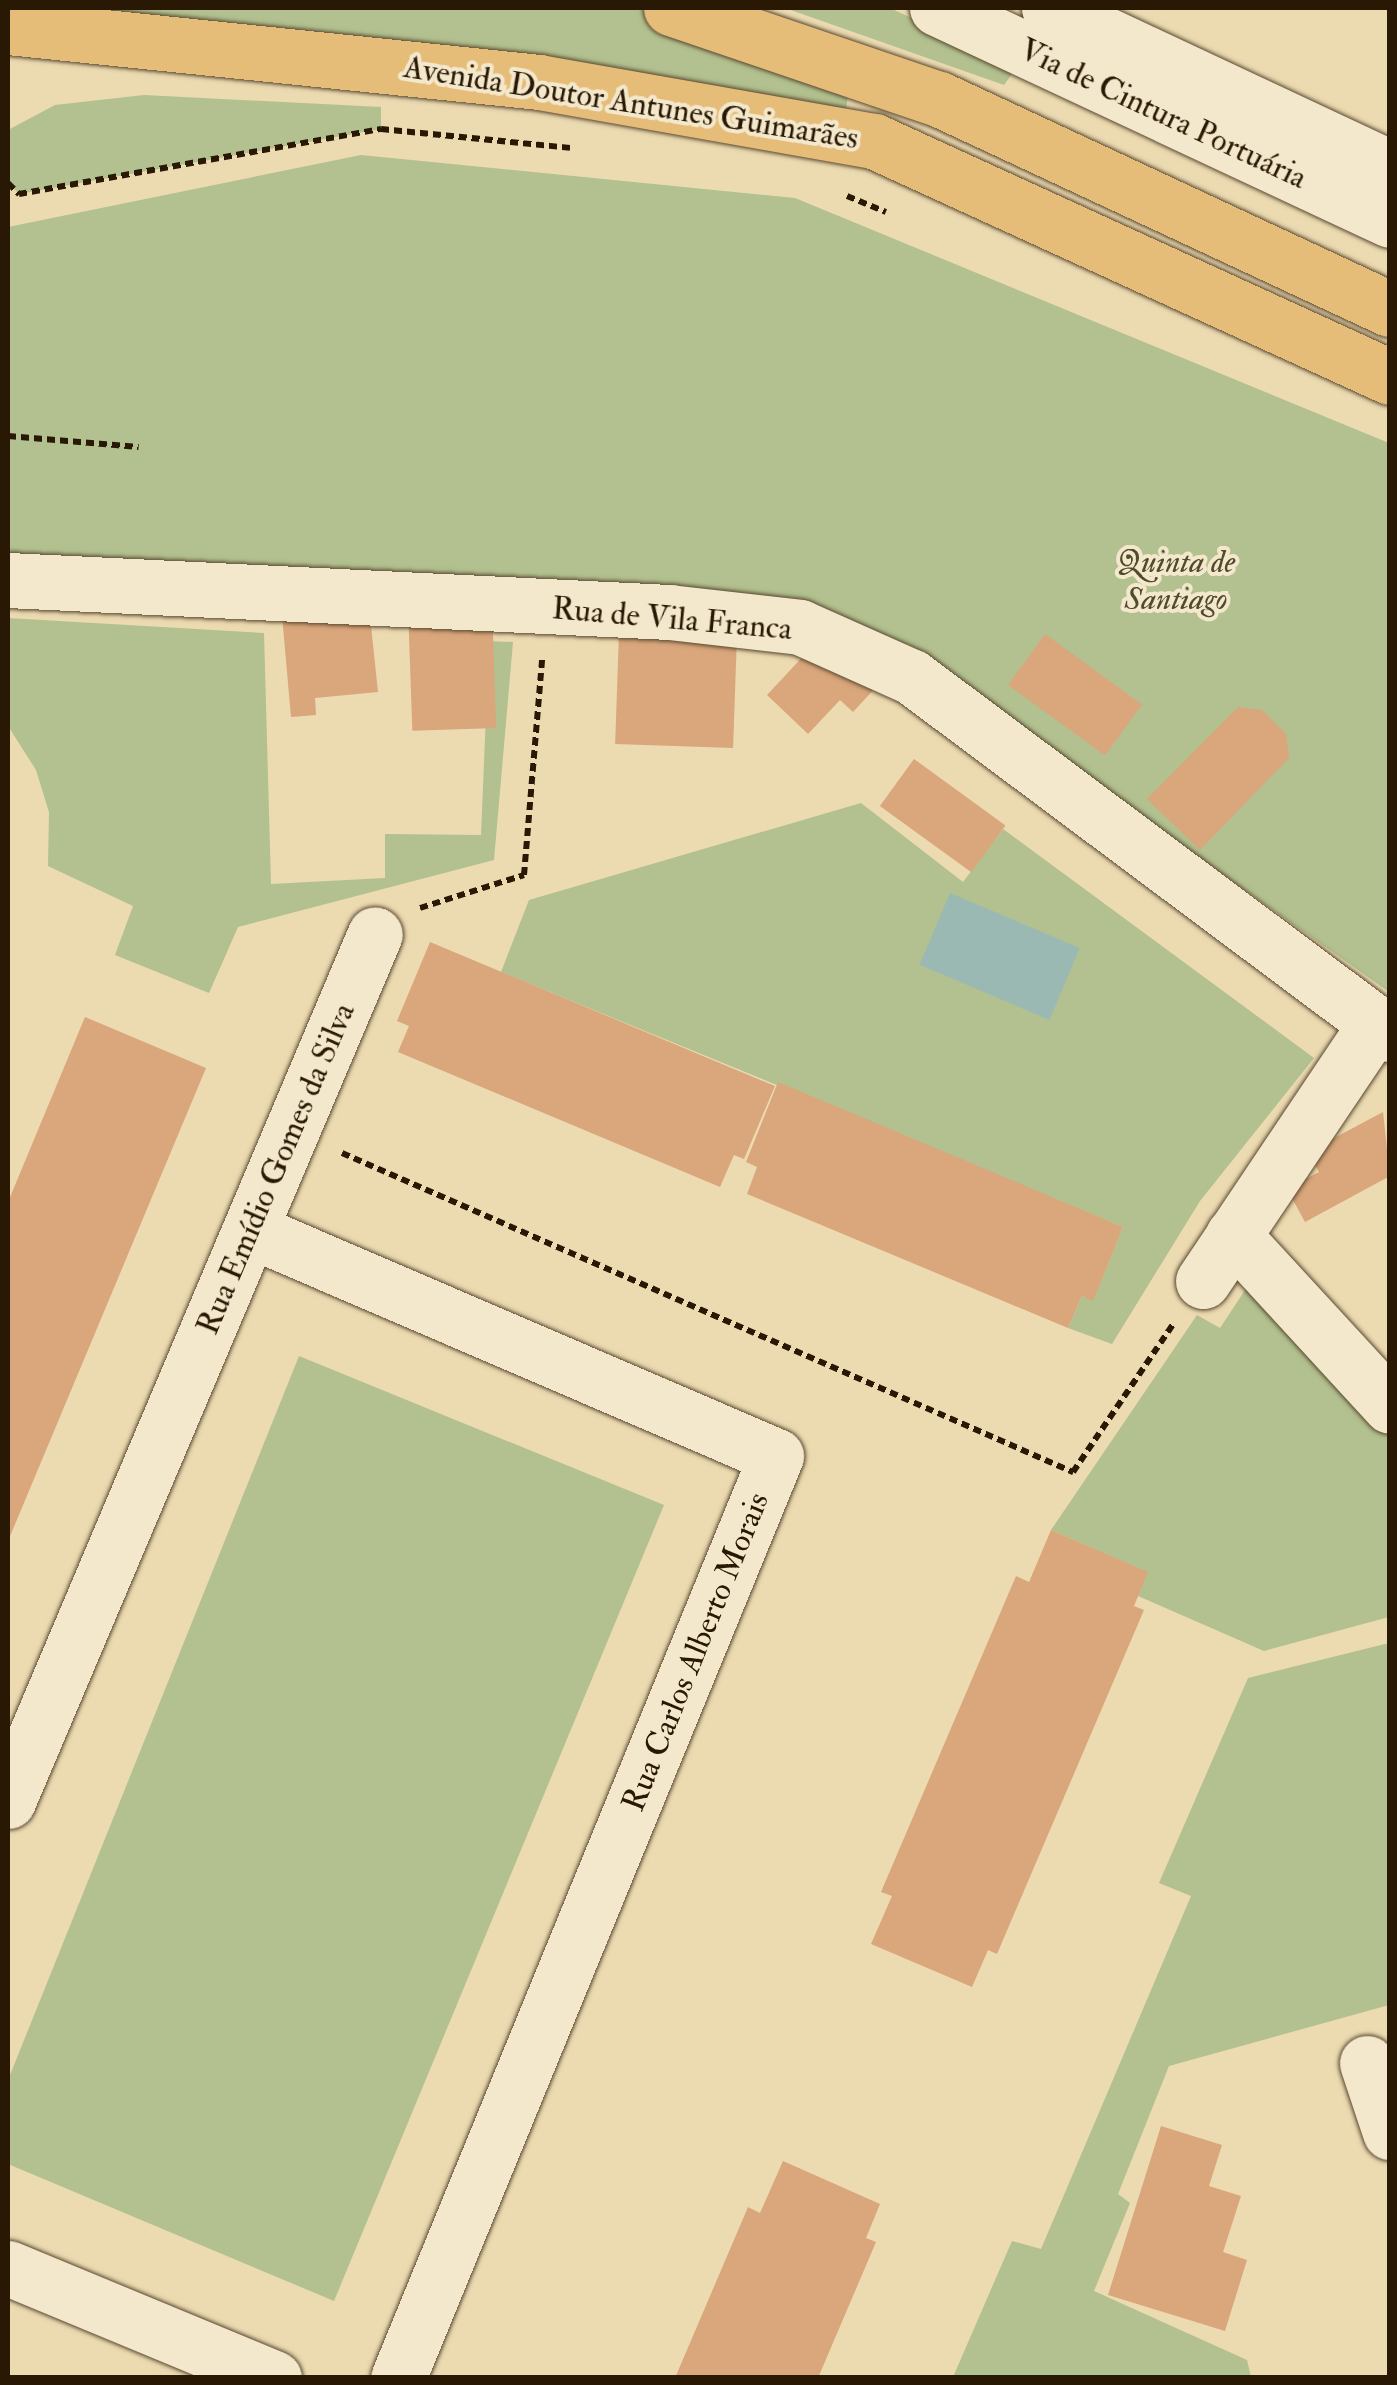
<!DOCTYPE html>
<meta charset="utf-8">
<style>
body{margin:0}
#map{position:relative;width:1397px;height:2385px;overflow:hidden;background:#ecdab1;font-family:"IM FELL Double Pica",serif}
div>[style]{position:absolute}
[style*='--x']{left:calc(var(--x)*1px);top:calc(var(--y)*1px);width:calc(var(--w)*1px);rotate:calc(var(--a)*1deg)}
.green>*{inset:0;background:#b2c18f}
.water>*{inset:0;background:#9ab9b3;transform-origin:0 0}
.building>*{inset:0;background:#daa67b;transform-origin:0 0}
.path>*{height:6px;margin-top:-3px;transform-origin:0;background:repeating-linear-gradient(90deg,#281804 0 8px,transparent 0 13px)}
.roads{filter:drop-shadow(0 0 2px #59482f) drop-shadow(0 0 2px #59482f)}
.minor>*{height:55px;margin:-27.5px;padding:0 27.5px;transform-origin:27.5px;border-radius:27.5px;background:#f3e7cc}
.major>*{height:55px;margin:-27.5px;padding:0 27.5px;transform-origin:27.5px;border-radius:27.5px;background:#e6bd78}
span{translate:-50% -50%;white-space:nowrap;text-align:center;line-height:1.15;-webkit-text-stroke:8px #f3e7cc;paint-order:stroke}
.street-label{font-size:32px;color:#281804}
.park-label{font-size:32px;color:#514b2e;font-style:italic}
.frame{position:absolute;inset:0;border:10px solid #281804;pointer-events:none}
</style>
<div id="map">
<div class="green">
<i style="clip-path:polygon(8px 8px,671px 8px,850px 69px,844px 135px,41px 37px,8px 57px)"></i>
<i style="clip-path:polygon(785px 8px,890px 8px,1017px 67px,1004px 85px)"></i>
<i style="clip-path:polygon(144px 95px,381px 107px,381px 129px,19px 194px,8px 183px,8px 130px,55px 105px)"></i>
<i style="clip-path:polygon(361px 155px,795px 198px,1389px 443px,1389px 992px,921px 661px,8px 553px,8px 227px)"></i>
<i style="clip-path:polygon(8px 618px,264px 633px,271px 884px,385px 878px,385px 834px,481px 835px,489px 641px,513px 642px,494px 860px,238px 927px,209px 993px,115px 955px,133px 906px,48px 866px,49px 812px,36px 770px,8px 726px)"></i>
<i style="clip-path:polygon(861px 803px,963px 882px,1003px 829px,1314px 1058px,1200px 1201px,1112px 1344px,1068px 1328px,1082px 1296px,1093px 1300px,1123px 1227px,501px 972px,529px 900px)"></i>
<i style="clip-path:polygon(1255px 1275px,1389px 1429px,1389px 1617px,1264px 1651px,1138px 1596px,1147px 1572px,1051px 1530px,1197px 1315px,1220px 1328px)"></i>
<i style="clip-path:polygon(299px 1356px,664px 1505px,334px 2301px,8px 2164px,8px 2080px)"></i>
<i style="clip-path:polygon(1389px 1643px,1389px 2005px,1169px 2066px,1118px 2194px,1130px 2203px,1094px 2291px,1247px 2360px,1251px 2377px,953px 2377px,1012px 2241px,1041px 2249px,1191px 1896px,1159px 1883px,1248px 1678px)"></i>
</div>
<div class="water">
<i style="left:950px;top:893px;width:141px;height:78px;rotate:23deg"></i>
</div>
<div class="building">
<i style="clip-path:polygon(368px 597px,378px 692px,315px 698px,316px 715px,291px 717px,281px 604px)"></i>
<i style="left:492px;top:605px;width:123px;height:84px;rotate:88deg"></i>
<i style="clip-path:polygon(837px 620px,891px 671px,853px 712px,840px 700px,808px 734px,767px 695px)"></i>
<i style="left:619px;top:633px;width:118px;height:111px;rotate:2deg"></i>
<i style="left:1045px;top:634px;width:120px;height:63px;rotate:36deg"></i>
<i style="clip-path:polygon(1238px 707px,1262px 710px,1286px 734px,1289px 758px,1200px 850px,1147px 799px)"></i>
<i style="left:914px;top:759px;width:113px;height:58px;rotate:36deg"></i>
<i style="clip-path:polygon(430px 942px,775px 1086px,744px 1159px,734px 1155px,720px 1187px,398px 1052px,409px 1026px,397px 1021px)"></i>
<i style="clip-path:polygon(85px 1017px,206px 1068px,8px 1541px,8px 1202px)"></i>
<i style="clip-path:polygon(778px 1082px,1123px 1227px,1093px 1301px,1082px 1296px,1068px 1328px,747px 1194px,757px 1167px,746px 1162px)"></i>
<i style="clip-path:polygon(1383px 1112px,1390px 1176px,1305px 1222px,1287px 1189px,1319px 1172px,1308px 1152px)"></i>
<i style="clip-path:polygon(1051px 1530px,1148px 1572px,1134px 1606px,1144px 1610px,997px 1954px,988px 1950px,972px 1987px,871px 1944px,892px 1896px,881px 1892px,1016px 1576px,1029px 1582px)"></i>
<i style="clip-path:polygon(1161px 2126px,1222px 2145px,1209px 2186px,1241px 2196px,1223px 2252px,1247px 2260px,1225px 2331px,1108px 2295px)"></i>
<i style="clip-path:polygon(783px 2161px,880px 2204px,866px 2238px,876px 2242px,818px 2378px,675px 2378px,748px 2207px,760px 2213px)"></i>
</div>
<div class="path">
<i style="--x:8;--y:183;--w:16;--a:45"></i>
<i style="--x:19;--y:194;--w:368;--a:-10.2"></i>
<i style="--x:381;--y:129;--w:190;--a:5.7"></i>
<i style="--x:847;--y:196;--w:42;--a:22.3"></i>
<i style="--x:8;--y:436;--w:131;--a:4.8"></i>
<i style="--x:420;--y:908;--w:109;--a:-17.6"></i>
<i style="--x:524;--y:875;--w:217;--a:-85.2"></i>
<i style="--x:342;--y:1153;--w:798;--a:23.58"></i>
<i style="--x:1073;--y:1472;--w:180;--a:-55.9"></i>
</div>
<div class="roads">
<div class="minor">
<i style="--x:937;--y:8;--w:500;--a:25.08"></i>
<i style="--x:1049;--y:8;--w:377;--a:25.1"></i>
<i style="--x:8;--y:580;--w:662;--a:2.77"></i>
<i style="--x:669;--y:612;--w:132;--a:6.5"></i>
<i style="--x:800;--y:627;--w:123;--a:24.1"></i>
<i style="--x:912;--y:677;--w:597;--a:36.75"></i>
<i style="--x:250;--y:1230;--w:572;--a:23.25"></i>
<i style="--x:776;--y:1456;--w:996;--a:112.29"></i>
<i style="--x:1233;--y:1235;--w:232;--a:47.4"></i>
<i style="--x:1203;--y:1281;--w:310;--a:-56.1"></i>
<i style="--x:8;--y:1801;--w:941;--a:-67.06"></i>
<i style="--x:1367;--y:2063;--w:73;--a:71.6"></i>
<i style="--x:8;--y:2268;--w:288;--a:22.5"></i>
</div>
<div class="major">
<i style="--x:671;--y:8;--w:283;--a:18.8"></i>
<i style="--x:939;--y:99;--w:497;--a:25"></i>
<i style="--x:8;--y:27;--w:534;--a:5.91"></i>
<i style="--x:539;--y:82;--w:340;--a:10"></i>
<i style="--x:874;--y:141;--w:567;--a:24.58"></i>
</div>
</div>
<div class="street-label">
<span style="left:631px;top:103px;rotate:9deg">Avenida Doutor Antunes Guimarães</span>
<span style="left:1163px;top:114px;rotate:25deg">Via de Cintura Portuária</span>
<span style="left:672px;top:619px;rotate:5deg">Rua de Vila Franca</span>
<span style="left:276px;top:1169px;rotate:-67deg">Rua Emídio Gomes da Silva</span>
<span style="left:696px;top:1652px;rotate:-68deg">Rua Carlos Alberto Morais</span>
</div>
<div class="park-label">
<span style="left:1176px;top:581px">Quinta de<br>Santiago</span>
</div>
<div class="frame"></div>
</div>
